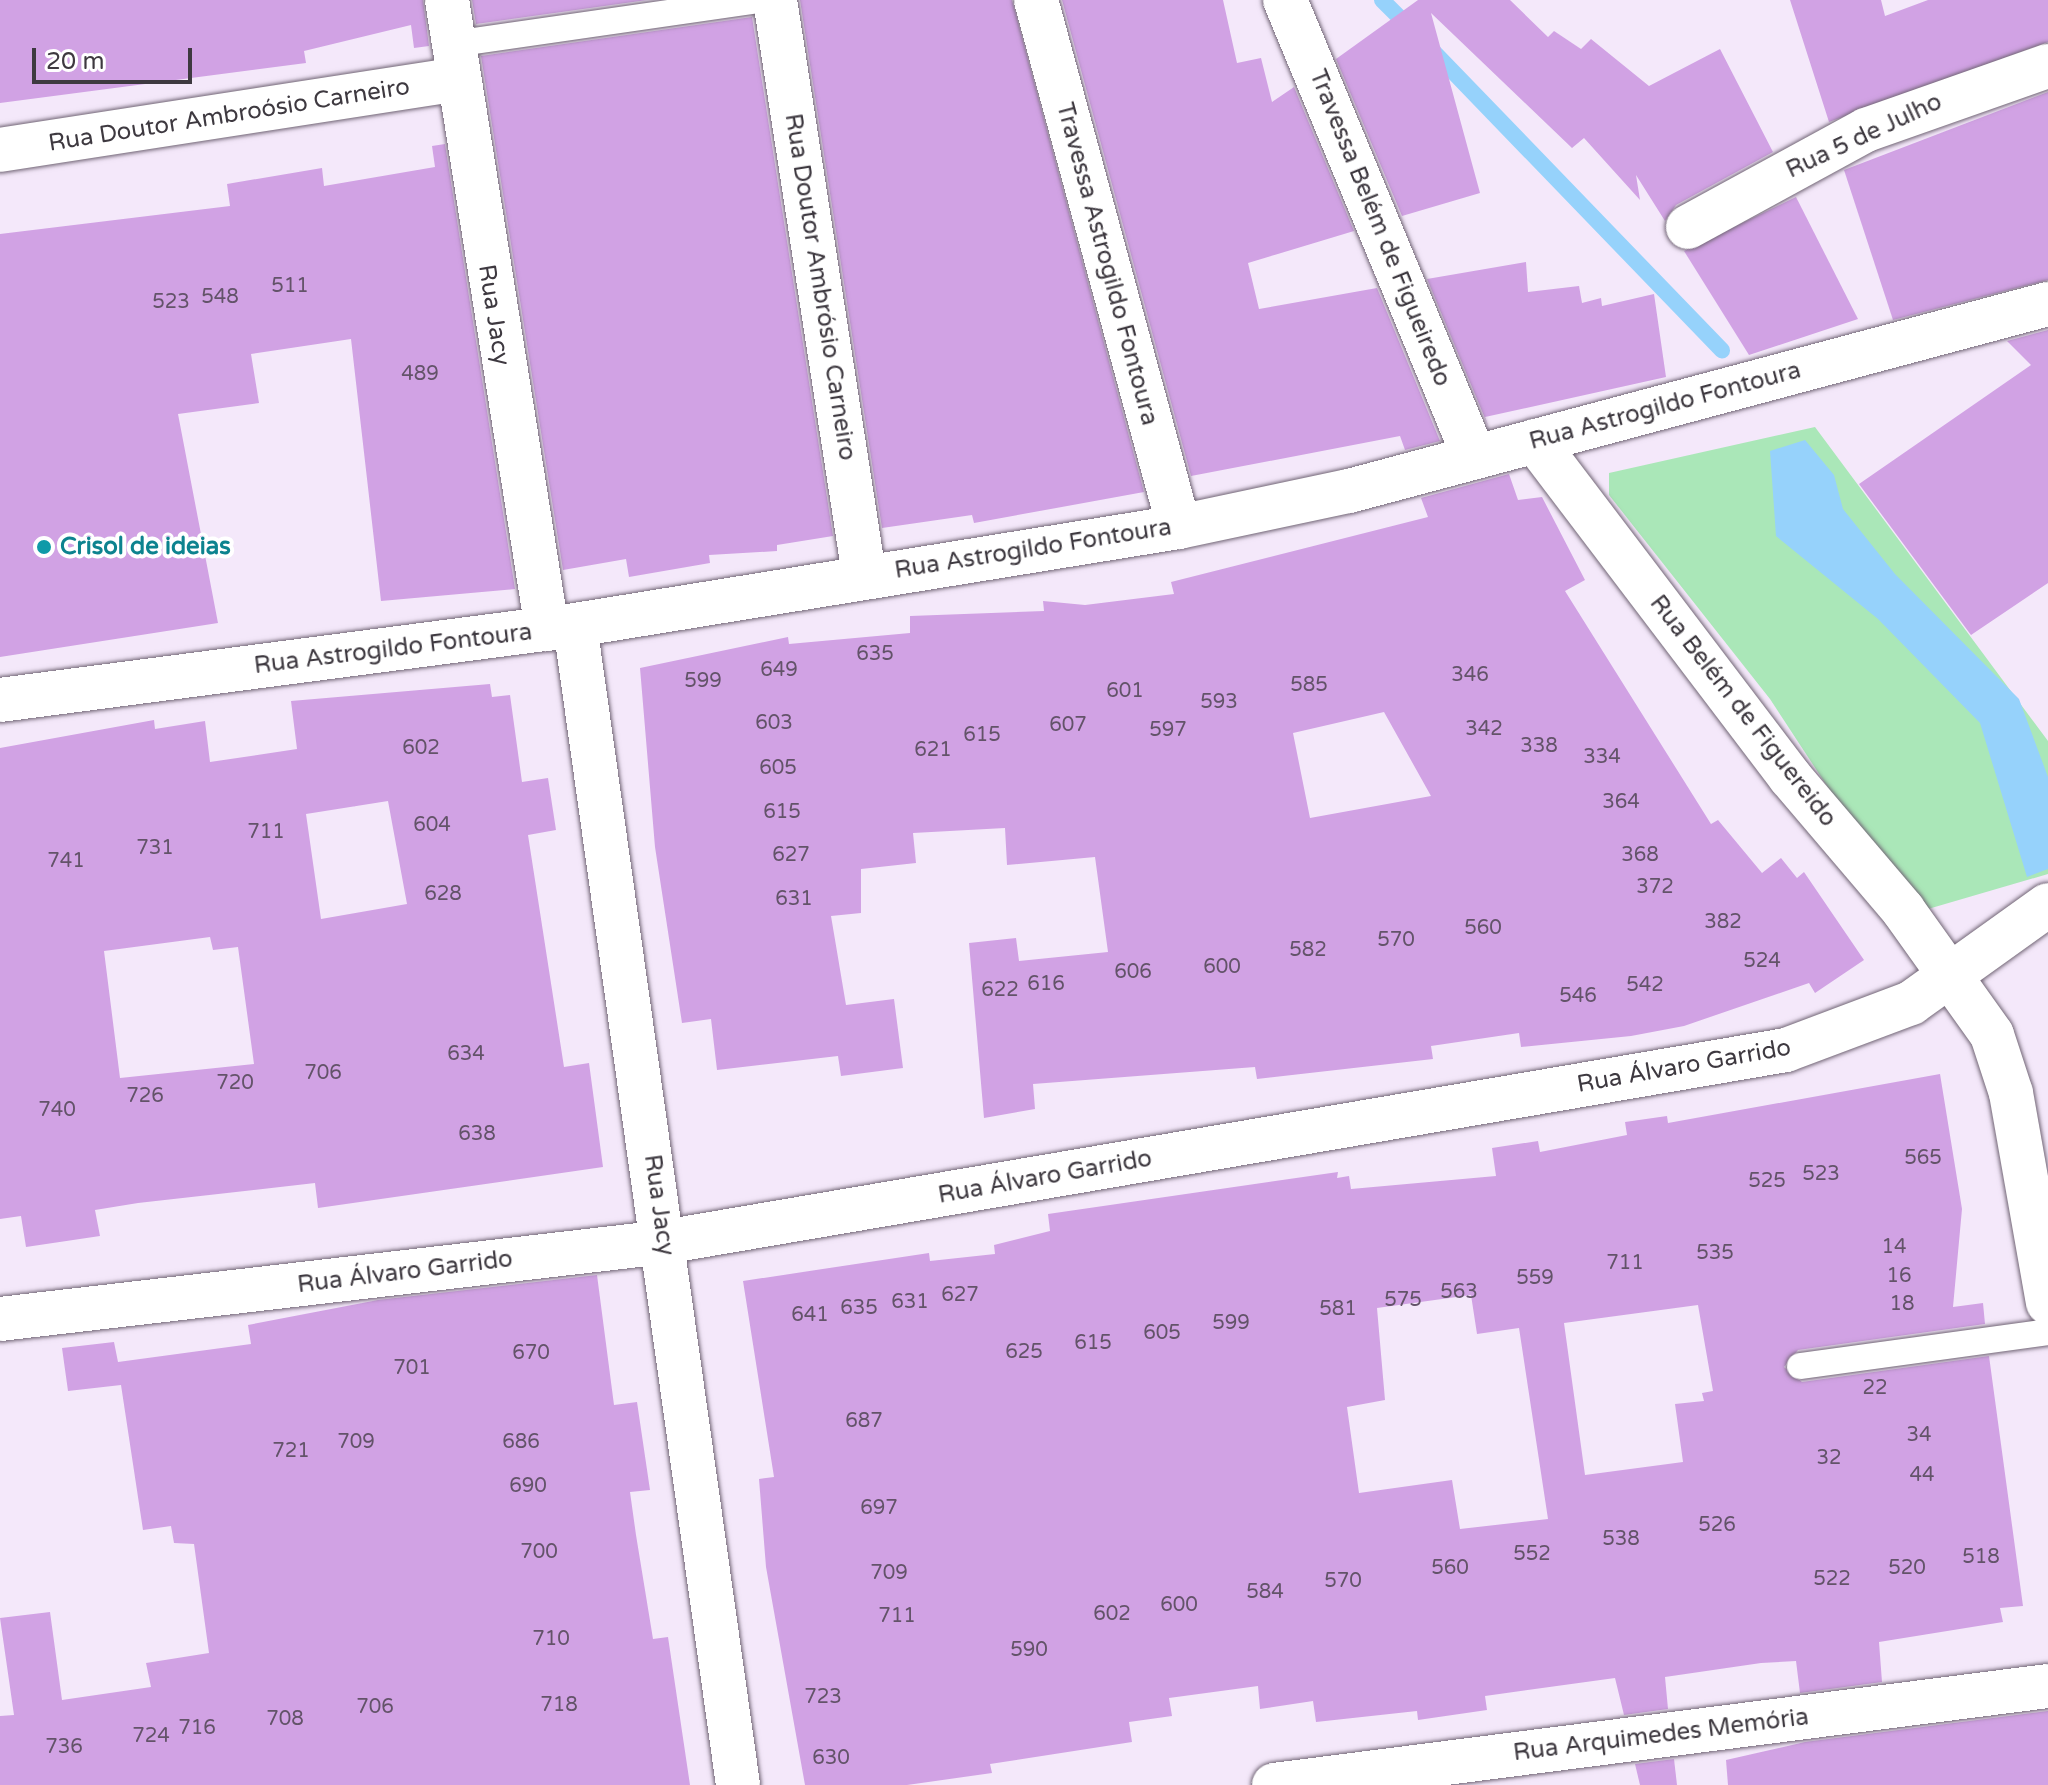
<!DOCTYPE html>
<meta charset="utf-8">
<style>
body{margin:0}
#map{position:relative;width:2048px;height:1785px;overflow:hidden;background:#f4e8fa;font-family:"Varela Round",sans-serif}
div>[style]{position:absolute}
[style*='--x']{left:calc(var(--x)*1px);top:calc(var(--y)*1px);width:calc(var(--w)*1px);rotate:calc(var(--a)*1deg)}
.green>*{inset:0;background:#aae7b8}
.water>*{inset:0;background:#96d2fb}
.stream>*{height:16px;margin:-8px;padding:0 8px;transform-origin:8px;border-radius:8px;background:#96d2fb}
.building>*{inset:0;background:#d1a2e4}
.roads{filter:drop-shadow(0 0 2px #716575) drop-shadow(0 0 2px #716575)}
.lane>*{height:26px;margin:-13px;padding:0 13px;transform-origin:13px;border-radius:13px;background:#fff}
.street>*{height:44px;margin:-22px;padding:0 22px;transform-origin:22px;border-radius:22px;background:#fff}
.dots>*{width:22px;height:22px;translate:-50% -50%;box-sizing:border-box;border:4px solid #fff;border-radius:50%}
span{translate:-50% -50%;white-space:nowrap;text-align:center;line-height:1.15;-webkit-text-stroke:8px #fff;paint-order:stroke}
.number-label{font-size:20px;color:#635369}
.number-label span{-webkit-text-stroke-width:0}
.street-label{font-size:24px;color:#3e3940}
.culture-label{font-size:24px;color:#0d838f;font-weight:700}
.left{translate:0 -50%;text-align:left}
.scale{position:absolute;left:32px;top:48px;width:160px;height:36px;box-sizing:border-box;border:4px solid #3e3940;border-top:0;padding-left:10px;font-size:24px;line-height:28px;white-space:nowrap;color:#3e3940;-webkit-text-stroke:6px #fff;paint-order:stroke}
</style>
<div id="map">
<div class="green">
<i style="clip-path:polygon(1815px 427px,2048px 741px,2048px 874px,1928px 909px,1901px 899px,1770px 699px,1609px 495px,1609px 473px)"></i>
</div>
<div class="water">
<i style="clip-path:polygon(1805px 440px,1834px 475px,1843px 509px,1895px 574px,2019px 699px,2048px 777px,2048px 869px,2027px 877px,1980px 723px,1878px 619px,1776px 536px,1770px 451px)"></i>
</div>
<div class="stream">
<i style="--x:1382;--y:0;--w:42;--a:45"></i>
<i style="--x:1431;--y:49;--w:419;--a:46"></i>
</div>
<div class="building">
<i style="clip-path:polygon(0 0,423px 0,429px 46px,414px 48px,411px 25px,304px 51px,306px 63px,0 103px)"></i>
<i style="clip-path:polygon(472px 0,647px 0,476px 24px)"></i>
<i style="clip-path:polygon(800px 0,1012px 0,1144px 492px,974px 523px,972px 515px,882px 528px)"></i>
<i style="clip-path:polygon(1062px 0,1223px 0,1237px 63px,1261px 58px,1272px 102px,1294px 87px,1354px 231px,1248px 263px,1259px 309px,1377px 288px,1440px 441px,1405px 450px,1400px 436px,1191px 476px)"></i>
<i style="clip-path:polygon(1418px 0,1510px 0,1548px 37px,1554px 31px,1581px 49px,1591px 39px,1649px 86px,1720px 49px,1773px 152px,1676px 205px,1665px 221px,1636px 175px,1640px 200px,1584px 138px,1572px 148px,1431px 13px,1480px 193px,1402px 216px,1336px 59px)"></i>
<i style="clip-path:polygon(1790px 0,1881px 0,1885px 16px,1928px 0,2048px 0,2048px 42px,1829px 122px)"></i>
<i style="clip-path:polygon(752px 17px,833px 536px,777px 545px,777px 551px,709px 555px,710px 563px,629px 577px,626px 559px,563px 570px,481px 56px)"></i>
<i style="clip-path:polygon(2048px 92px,2048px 280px,1893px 320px,1844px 170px)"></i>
<i style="clip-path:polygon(445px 144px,515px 589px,381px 601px,351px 339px,251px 354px,259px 403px,178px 414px,218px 623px,0 657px,0 234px,230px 206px,227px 184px,322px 168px,324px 186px,435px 167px,432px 146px)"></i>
<i style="clip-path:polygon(1796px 197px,1858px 319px,1749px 355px,1684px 251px)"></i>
<i style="clip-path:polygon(1526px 262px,1528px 292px,1579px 286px,1582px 303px,1601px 298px,1602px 306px,1654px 294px,1666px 377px,1485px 417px,1489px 428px,1427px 279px)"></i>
<i style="clip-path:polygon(2048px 330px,2048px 583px,1971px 635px,1859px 484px,2031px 365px,2007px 341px)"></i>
<i style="clip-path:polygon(evenodd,1509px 474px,1518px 500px,1542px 497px,1585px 580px,1565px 591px,1711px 824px,1718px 820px,1762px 873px,1781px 858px,1797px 878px,1804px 872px,1864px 960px,1815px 993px,1809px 983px,1684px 1026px,1631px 1036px,1521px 1047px,1519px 1033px,1431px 1046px,1433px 1059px,1257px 1079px,1255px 1067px,1033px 1084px,1035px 1109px,984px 1118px,969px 943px,1016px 938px,1019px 961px,1108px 952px,1095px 857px,1007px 865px,1005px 828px,913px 833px,916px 863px,861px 869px,861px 913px,831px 916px,846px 1005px,894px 999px,903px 1068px,841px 1076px,838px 1056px,717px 1070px,711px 1019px,682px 1023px,655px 847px,640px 668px,788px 637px,789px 644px,910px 633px,910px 616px,1044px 611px,1043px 601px,1085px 605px,1174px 594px,1171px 582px,1428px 517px,1421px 498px,1509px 474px,1384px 712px,1431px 796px,1310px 818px,1293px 733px,1384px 712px)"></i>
<i style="clip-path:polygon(evenodd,490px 684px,492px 697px,510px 695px,522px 782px,548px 778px,556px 830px,528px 835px,564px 1067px,589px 1063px,603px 1167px,318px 1208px,315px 1183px,138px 1203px,95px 1210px,100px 1236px,26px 1247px,21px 1216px,0 1219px,0 748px,154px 720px,155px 729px,205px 721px,210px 762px,297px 749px,291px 701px,490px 684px,388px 801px,407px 904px,321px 919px,306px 814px,388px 801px,490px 684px,210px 937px,213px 950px,238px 947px,254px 1064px,120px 1078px,104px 951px,210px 937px)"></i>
<i style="clip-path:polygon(evenodd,1940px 1074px,1962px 1209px,1953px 1307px,1983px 1303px,1985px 1324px,1798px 1350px,1784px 1367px,1802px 1382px,1989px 1356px,2023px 1606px,2000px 1608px,2003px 1622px,1879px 1642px,1882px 1682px,1800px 1693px,1796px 1661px,1761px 1663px,1665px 1677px,1668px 1709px,1624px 1715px,1615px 1678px,1485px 1696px,1487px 1710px,1418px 1720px,1417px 1711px,1316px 1722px,1313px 1701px,1260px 1709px,1258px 1686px,1169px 1698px,1172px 1716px,1129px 1722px,1132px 1742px,990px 1764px,992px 1773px,907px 1785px,805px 1785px,766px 1567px,759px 1479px,774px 1477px,743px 1281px,929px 1253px,930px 1261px,995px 1254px,994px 1245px,1050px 1231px,1048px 1214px,1338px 1172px,1337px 1178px,1349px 1176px,1351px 1189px,1496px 1176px,1492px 1148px,1538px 1141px,1540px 1152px,1627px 1135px,1625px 1122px,1667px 1116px,1668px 1123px,1940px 1074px,1471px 1295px,1477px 1334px,1519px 1328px,1548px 1519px,1460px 1529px,1452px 1480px,1359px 1493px,1347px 1407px,1385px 1400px,1377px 1308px,1471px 1295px,1940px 1074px,1698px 1305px,1713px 1391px,1702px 1393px,1704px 1401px,1675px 1404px,1683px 1462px,1585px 1475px,1564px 1323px,1698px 1305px)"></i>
<i style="clip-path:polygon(597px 1275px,614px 1405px,637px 1402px,650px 1490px,630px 1492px,636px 1535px,653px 1639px,668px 1637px,690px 1785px,0 1785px,0 1716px,14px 1715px,0 1618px,50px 1612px,62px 1700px,151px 1687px,146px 1663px,209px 1653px,194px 1544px,174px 1543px,171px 1526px,143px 1530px,121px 1385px,68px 1391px,62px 1348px,114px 1342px,118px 1362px,251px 1344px,248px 1325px,378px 1300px)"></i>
<i style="clip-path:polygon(2048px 1711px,2048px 1785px,1728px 1785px,1726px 1760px,1805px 1742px)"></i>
<i style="clip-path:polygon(1674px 1759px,1677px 1785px,1640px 1785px,1635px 1764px)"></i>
</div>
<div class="roads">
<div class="lane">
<i style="--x:453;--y:44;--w:309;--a:-8.2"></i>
<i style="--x:1800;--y:1366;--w:250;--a:-7.8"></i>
</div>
<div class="street">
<i style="--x:447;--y:0;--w:637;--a:80.97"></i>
<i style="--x:775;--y:0;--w:581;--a:81.19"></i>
<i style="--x:1036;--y:0;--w:546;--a:74.82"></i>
<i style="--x:1285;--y:0;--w:495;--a:67.5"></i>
<i style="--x:0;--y:150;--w:462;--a:-8.8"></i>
<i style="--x:1688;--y:227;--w:203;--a:-28.6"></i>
<i style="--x:1866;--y:130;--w:193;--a:-19.4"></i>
<i style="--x:1535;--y:441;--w:422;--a:52.8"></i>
<i style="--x:1790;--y:777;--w:175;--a:49.6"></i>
<i style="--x:1903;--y:910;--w:153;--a:54.5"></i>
<i style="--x:1992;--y:1035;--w:61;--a:71.9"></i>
<i style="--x:2011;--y:1093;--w:213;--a:80"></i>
<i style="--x:575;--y:625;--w:1171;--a:82"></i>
<i style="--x:0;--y:700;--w:580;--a:-7.43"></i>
<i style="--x:575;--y:625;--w:612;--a:-9.22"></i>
<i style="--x:1179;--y:527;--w:174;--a:-12"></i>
<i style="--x:1349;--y:491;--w:724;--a:-14.98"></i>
<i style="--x:0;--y:1319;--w:668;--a:-6.61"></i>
<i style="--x:664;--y:1242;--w:1138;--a:-9.71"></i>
<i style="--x:1786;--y:1050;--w:134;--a:-20.6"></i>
<i style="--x:1911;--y:1003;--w:168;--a:-35.6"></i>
<i style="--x:1274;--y:1785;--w:780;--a:-7.29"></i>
</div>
</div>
<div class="dots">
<i style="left:44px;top:547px;background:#0f9aa8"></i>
</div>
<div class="number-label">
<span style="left:290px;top:286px">511</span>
<span style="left:220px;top:297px">548</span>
<span style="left:171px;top:302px">523</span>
<span style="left:420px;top:374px">489</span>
<span style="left:875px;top:654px">635</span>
<span style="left:779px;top:670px">649</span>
<span style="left:1470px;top:675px">346</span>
<span style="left:703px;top:681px">599</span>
<span style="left:1309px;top:685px">585</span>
<span style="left:1125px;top:691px">601</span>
<span style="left:1219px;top:702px">593</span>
<span style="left:774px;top:723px">603</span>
<span style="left:1068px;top:725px">607</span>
<span style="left:1484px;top:729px">342</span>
<span style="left:1168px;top:730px">597</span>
<span style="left:982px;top:735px">615</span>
<span style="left:1539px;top:746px">338</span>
<span style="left:421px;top:748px">602</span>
<span style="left:933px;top:750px">621</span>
<span style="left:1602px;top:757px">334</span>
<span style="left:778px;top:768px">605</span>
<span style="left:1621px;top:802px">364</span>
<span style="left:782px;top:812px">615</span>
<span style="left:432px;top:825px">604</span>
<span style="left:266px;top:832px">711</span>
<span style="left:155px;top:848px">731</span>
<span style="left:791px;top:855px">627</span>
<span style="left:1640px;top:855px">368</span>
<span style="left:66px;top:861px">741</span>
<span style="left:1655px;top:887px">372</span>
<span style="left:443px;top:894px">628</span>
<span style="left:794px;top:899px">631</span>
<span style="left:1723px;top:922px">382</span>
<span style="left:1483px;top:928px">560</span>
<span style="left:1396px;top:940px">570</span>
<span style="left:1308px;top:950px">582</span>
<span style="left:1762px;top:961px">524</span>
<span style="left:1222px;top:967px">600</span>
<span style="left:1133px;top:972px">606</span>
<span style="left:1046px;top:984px">616</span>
<span style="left:1645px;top:985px">542</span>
<span style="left:1000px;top:990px">622</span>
<span style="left:1578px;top:996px">546</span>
<span style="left:466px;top:1054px">634</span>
<span style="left:323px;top:1073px">706</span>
<span style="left:235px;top:1083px">720</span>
<span style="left:145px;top:1096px">726</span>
<span style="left:57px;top:1110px">740</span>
<span style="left:477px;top:1134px">638</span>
<span style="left:1923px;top:1158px">565</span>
<span style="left:1821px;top:1174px">523</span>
<span style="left:1767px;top:1181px">525</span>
<span style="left:1894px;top:1247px">14</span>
<span style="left:1715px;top:1253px">535</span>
<span style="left:1625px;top:1263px">711</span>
<span style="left:1899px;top:1276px">16</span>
<span style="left:1535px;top:1278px">559</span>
<span style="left:1459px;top:1292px">563</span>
<span style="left:960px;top:1295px">627</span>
<span style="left:1403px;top:1300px">575</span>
<span style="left:910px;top:1302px">631</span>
<span style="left:1902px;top:1304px">18</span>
<span style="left:859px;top:1308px">635</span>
<span style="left:1338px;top:1309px">581</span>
<span style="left:810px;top:1315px">641</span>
<span style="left:1231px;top:1323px">599</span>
<span style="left:1162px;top:1333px">605</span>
<span style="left:1093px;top:1343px">615</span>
<span style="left:1024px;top:1352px">625</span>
<span style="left:531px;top:1353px">670</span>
<span style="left:412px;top:1368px">701</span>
<span style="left:1875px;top:1388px">22</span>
<span style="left:864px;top:1421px">687</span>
<span style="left:1919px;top:1435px">34</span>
<span style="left:356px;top:1442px">709</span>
<span style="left:521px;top:1442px">686</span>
<span style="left:291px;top:1451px">721</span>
<span style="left:1829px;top:1458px">32</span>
<span style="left:1922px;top:1475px">44</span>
<span style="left:528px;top:1486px">690</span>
<span style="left:879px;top:1508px">697</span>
<span style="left:1717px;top:1525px">526</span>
<span style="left:1621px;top:1539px">538</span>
<span style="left:539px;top:1552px">700</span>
<span style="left:1532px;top:1554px">552</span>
<span style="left:1981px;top:1557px">518</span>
<span style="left:1450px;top:1568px">560</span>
<span style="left:1907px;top:1568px">520</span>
<span style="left:889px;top:1573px">709</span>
<span style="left:1832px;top:1579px">522</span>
<span style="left:1343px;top:1581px">570</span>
<span style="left:1265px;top:1592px">584</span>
<span style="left:1179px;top:1605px">600</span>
<span style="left:1112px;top:1614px">602</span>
<span style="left:897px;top:1616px">711</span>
<span style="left:551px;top:1639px">710</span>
<span style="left:1029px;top:1650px">590</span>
<span style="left:823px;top:1697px">723</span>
<span style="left:559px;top:1705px">718</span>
<span style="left:375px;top:1707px">706</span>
<span style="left:285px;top:1719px">708</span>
<span style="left:197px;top:1728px">716</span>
<span style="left:151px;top:1736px">724</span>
<span style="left:64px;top:1747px">736</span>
<span style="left:831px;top:1758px">630</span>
</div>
<div class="street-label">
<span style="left:229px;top:115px;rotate:-9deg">Rua Doutor Ambroósio Carneiro</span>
<span style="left:1864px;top:136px;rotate:-25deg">Rua 5 de Julho</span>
<span style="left:1380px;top:228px;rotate:68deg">Travessa Belém de Figueiredo</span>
<span style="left:1107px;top:264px;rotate:75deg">Travessa Astrogildo Fontoura</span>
<span style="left:820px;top:287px;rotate:81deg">Rua Doutor Ambrósio Carneiro</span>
<span style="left:494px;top:315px;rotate:81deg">Rua Jacy</span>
<span style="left:1665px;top:406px;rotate:-15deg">Rua Astrogildo Fontoura</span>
<span style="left:1033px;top:549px;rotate:-9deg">Rua Astrogildo Fontoura</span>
<span style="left:393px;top:649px;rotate:-7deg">Rua Astrogildo Fontoura</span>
<span style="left:1743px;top:711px;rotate:52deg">Rua Belém de Figuereido</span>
<span style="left:1684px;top:1066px;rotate:-10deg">Rua Álvaro Garrido</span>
<span style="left:1045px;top:1177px;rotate:-10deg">Rua Álvaro Garrido</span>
<span style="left:659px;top:1205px;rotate:82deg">Rua Jacy</span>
<span style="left:405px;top:1272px;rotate:-7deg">Rua Álvaro Garrido</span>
<span style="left:1661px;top:1735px;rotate:-7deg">Rua Arquimedes Memória</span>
</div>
<div class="culture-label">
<span class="left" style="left:60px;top:547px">Crisol de ideias</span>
</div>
<div class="scale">20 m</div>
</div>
